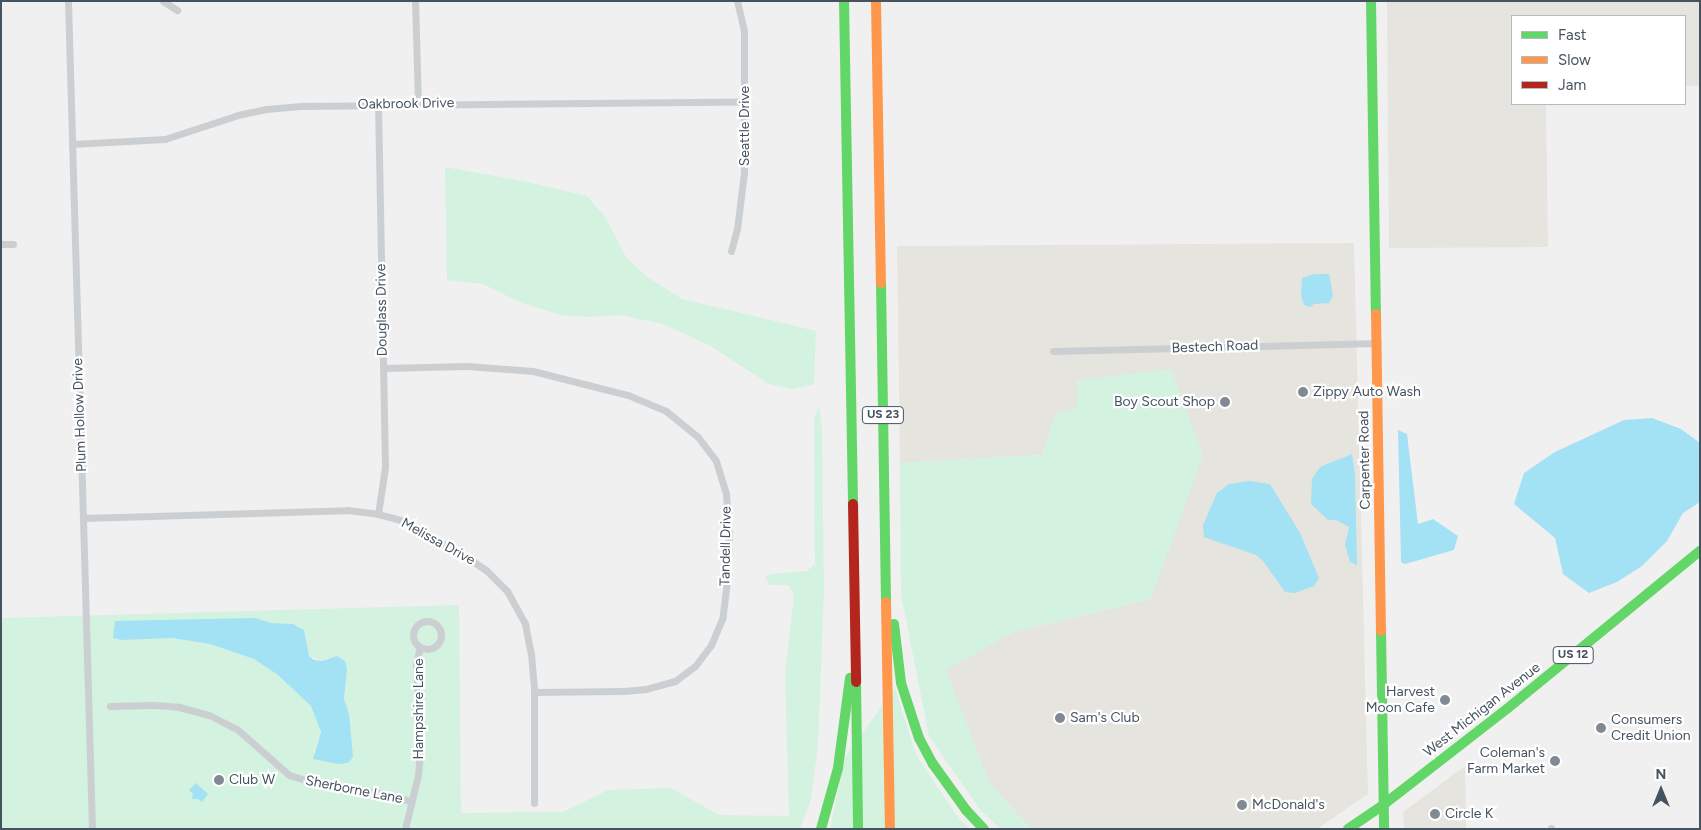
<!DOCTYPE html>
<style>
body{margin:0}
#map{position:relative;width:1701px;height:830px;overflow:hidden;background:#f1f0f0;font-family:Figtree,sans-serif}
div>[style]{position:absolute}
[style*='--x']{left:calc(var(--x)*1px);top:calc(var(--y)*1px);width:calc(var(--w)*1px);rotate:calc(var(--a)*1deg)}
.commercial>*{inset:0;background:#e6e4de}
.green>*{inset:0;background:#d3f2e0}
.water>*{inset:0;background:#a3e1f4}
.street>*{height:7px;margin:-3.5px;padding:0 3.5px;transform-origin:3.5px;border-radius:3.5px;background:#cccfd1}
.street>.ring{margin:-3.5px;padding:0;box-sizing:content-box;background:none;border:7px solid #cccfd1;border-radius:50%}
.fast>*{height:10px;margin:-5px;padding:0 5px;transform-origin:5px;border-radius:5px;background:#63d668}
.slow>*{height:10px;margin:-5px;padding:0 5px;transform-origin:5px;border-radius:5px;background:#ff974d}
.jam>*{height:10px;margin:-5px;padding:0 5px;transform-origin:5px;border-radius:5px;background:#b3261e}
.dots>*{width:14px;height:14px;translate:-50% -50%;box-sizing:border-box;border:2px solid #fff;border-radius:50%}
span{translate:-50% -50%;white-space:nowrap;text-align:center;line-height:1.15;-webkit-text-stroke:4.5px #fff;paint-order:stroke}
.shield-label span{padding:1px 4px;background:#fff;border:1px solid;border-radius:4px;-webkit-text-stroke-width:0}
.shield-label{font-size:12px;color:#455260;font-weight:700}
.street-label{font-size:14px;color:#455260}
.poi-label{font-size:14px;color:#455260}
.left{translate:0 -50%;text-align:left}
.right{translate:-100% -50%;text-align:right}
.frame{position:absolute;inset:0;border:2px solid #455260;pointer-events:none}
.legend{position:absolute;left:1511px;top:15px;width:175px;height:90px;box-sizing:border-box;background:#fff;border:1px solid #b5babf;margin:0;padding:6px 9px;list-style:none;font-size:15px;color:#455260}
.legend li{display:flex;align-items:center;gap:10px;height:25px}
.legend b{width:25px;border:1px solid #b5babf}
.north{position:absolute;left:1636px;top:765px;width:50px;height:50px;-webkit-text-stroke:4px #fff;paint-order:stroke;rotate:0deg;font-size:14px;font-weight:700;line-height:20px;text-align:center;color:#455260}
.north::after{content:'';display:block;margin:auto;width:18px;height:22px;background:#455260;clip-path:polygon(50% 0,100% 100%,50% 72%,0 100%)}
</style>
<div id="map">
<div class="commercial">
<i style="clip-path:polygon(1387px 1px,1700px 1px,1700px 86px,1685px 86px,1685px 16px,1512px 16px,1512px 104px,1546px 104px,1548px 247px,1389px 248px)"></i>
<i style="clip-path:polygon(1354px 243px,1368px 794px,1317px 829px,1031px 829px,990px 784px,945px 670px,1013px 632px,1151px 599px,1077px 409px,1056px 414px,1042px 455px,900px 463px,897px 246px)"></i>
<i style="clip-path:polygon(1465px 766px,1466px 829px,1404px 829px,1403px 812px)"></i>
</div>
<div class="green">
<i style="clip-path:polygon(445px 167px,523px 181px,587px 196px,606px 218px,626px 257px,646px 276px,682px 299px,816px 331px,814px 384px,793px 389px,769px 384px,709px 345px,663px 324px,620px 315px,590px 317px,560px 315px,519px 302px,483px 284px,447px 280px)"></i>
<i style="clip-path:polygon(1171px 369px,1203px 455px,1151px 599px,1013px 632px,946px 670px,990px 784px,1031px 829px,1001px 829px,981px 811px,929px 736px,901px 594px,900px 463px,1042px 455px,1056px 413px,1077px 408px,1077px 380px)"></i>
<i style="clip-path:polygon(evenodd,819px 405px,822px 429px,824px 591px,818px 745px,811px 799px,800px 829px,1px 829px,1px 618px,459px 605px,461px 813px,563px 812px,608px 790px,671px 788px,719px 815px,789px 816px,785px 674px,794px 595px,788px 585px,770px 585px,765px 578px,770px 574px,807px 571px,815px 564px,814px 419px,819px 405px,256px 618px,271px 623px,293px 624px,303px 630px,309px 656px,322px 661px,328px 658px,347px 669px,344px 699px,349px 723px,313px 754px,321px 732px,311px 706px,278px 675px,254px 659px,210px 644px,172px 638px,122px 640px,113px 638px,256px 618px)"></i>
<i style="clip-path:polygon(895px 688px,916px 755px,959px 819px,971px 829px,830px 829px,845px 757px)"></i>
</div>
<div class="water">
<i style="clip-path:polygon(1315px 274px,1329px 274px,1333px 295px,1329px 303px,1314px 304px,1310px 307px,1304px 305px,1301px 295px,1302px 278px)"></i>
<i style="clip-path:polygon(1652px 418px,1681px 429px,1700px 443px,1700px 502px,1683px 513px,1667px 541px,1642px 566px,1617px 582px,1589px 593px,1563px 574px,1555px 538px,1514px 504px,1524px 473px,1555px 452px,1624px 420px)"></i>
<i style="clip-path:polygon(1398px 430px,1407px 434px,1418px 524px,1433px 519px,1458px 536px,1454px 550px,1405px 564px,1401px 562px)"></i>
<i style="clip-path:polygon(1352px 454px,1355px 474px,1357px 565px,1350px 562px,1345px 545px,1349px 527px,1336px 520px,1328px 520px,1311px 504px,1312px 479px,1320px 467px)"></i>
<i style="clip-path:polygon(1249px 481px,1270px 484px,1300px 533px,1319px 578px,1314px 586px,1295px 593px,1285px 592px,1263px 561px,1256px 555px,1204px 537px,1203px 525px,1217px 493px,1229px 484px)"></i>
<i style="clip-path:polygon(256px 618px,271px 623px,293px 624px,304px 630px,309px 656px,314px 660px,322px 661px,337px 656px,345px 661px,347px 669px,344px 699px,349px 714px,353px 757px,348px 763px,338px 764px,313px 759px,321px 732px,311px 706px,278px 675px,254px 659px,210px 644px,172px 638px,122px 640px,113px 638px,115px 621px)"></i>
<i style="clip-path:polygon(196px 783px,208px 794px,202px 802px,198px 799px,192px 799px,193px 794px,189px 790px)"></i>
</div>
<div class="street">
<i style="--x:68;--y:1;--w:828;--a:88.34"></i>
<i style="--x:163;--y:1;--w:17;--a:33"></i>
<i style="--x:415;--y:1;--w:103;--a:88.3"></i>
<i style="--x:72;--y:144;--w:93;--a:-3.1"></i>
<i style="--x:165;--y:139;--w:77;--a:-18.2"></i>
<i style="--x:238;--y:115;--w:29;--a:-12"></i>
<i style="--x:266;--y:109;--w:38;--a:-5"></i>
<i style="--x:304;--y:106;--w:441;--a:-0.6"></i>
<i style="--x:1;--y:244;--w:12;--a:0"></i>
<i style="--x:731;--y:251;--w:23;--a:-75"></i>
<i style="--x:737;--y:229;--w:56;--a:-82.9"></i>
<i style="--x:744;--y:173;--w:142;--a:-90"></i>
<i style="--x:744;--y:31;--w:31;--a:-103"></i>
<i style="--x:1053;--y:351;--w:325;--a:-1.4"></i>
<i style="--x:384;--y:368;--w:83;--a:-1.4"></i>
<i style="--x:467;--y:366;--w:66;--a:4.3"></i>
<i style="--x:533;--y:371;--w:98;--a:14.2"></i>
<i style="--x:628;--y:395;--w:41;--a:22.8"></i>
<i style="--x:666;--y:411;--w:41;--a:39.1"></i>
<i style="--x:698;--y:437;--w:30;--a:53"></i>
<i style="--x:716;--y:461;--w:34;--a:73"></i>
<i style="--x:726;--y:494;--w:40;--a:85.7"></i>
<i style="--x:729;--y:534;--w:47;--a:92.4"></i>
<i style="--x:727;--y:581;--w:38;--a:97"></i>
<i style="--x:722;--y:619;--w:28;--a:113"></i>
<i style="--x:711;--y:645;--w:26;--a:127"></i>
<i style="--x:695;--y:666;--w:25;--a:143"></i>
<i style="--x:675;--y:681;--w:30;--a:165"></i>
<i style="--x:646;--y:689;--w:25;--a:175"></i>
<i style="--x:621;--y:691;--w:87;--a:179.3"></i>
<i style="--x:378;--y:514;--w:48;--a:-81.5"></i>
<i style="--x:385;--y:467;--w:362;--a:-91.1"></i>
<i style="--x:83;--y:518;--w:264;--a:-1.7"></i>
<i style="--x:347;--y:510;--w:31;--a:7"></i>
<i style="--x:378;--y:514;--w:23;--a:15"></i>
<i style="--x:400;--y:520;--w:74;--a:29"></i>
<i style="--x:465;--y:556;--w:25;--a:34"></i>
<i style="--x:486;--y:570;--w:30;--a:45"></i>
<i style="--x:507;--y:591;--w:38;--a:61"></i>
<i style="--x:525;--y:624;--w:31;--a:79"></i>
<i style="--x:531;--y:654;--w:38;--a:85"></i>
<i style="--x:534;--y:692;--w:111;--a:90"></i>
<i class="ring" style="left:413px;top:621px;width:21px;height:21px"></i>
<i style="--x:110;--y:706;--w:43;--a:-1.3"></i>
<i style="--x:153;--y:705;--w:26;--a:4"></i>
<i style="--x:179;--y:707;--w:31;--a:15"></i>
<i style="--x:209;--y:715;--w:31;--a:27"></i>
<i style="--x:237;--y:729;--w:69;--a:41.5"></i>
<i style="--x:289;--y:775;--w:34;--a:17"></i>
<i style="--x:322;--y:785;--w:58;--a:8"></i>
<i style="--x:379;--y:793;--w:33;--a:14"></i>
<i style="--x:1551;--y:828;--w:1;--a:90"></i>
<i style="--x:405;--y:829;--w:56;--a:-76.5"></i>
<i style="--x:418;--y:775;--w:21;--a:-85"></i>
<i style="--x:420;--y:754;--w:90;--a:-92.5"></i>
<i style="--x:416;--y:664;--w:17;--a:-77"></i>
</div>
<div class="fast">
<i style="--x:844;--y:1;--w:503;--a:88.97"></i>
<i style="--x:1371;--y:1;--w:313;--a:89.1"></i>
<i style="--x:881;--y:283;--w:319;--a:89.1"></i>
<i style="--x:894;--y:624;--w:59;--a:83.2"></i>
<i style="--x:901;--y:683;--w:58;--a:71.9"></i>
<i style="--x:919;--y:738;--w:30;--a:62"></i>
<i style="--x:933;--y:764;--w:57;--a:54.3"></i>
<i style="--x:966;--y:810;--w:26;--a:47"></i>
<i style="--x:1381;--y:631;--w:198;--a:89.1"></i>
<i style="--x:856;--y:682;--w:147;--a:89.2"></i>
<i style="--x:821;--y:829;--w:63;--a:-74.4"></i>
<i style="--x:838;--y:768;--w:91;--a:-82.4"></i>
<i style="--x:1348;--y:829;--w:42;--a:-34.4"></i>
<i style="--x:1383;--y:805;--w:158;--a:-37.8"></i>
<i style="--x:1508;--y:708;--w:248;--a:-39.3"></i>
</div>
<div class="slow">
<i style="--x:876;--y:1;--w:282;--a:89"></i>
<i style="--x:1376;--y:314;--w:317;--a:89.1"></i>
<i style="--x:886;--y:602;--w:227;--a:89"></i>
</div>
<div class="jam">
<i style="--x:853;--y:504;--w:178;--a:89"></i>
</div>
<div class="dots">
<i style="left:1303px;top:392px;background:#818992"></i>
<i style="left:1225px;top:402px;background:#818992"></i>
<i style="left:1445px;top:700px;background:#818992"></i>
<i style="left:1060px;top:718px;background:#818992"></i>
<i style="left:1601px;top:728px;background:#818992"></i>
<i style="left:1555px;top:761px;background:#818992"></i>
<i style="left:219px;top:780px;background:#818992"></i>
<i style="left:1242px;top:805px;background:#818992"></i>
<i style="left:1435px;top:814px;background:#818992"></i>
</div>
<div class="shield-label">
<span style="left:883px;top:415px">US 23</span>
<span style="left:1573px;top:655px">US 12</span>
</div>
<div class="street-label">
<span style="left:406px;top:104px;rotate:-1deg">Oakbrook Drive</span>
<span style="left:745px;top:126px;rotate:-90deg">Seattle Drive</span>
<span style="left:382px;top:310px;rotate:-91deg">Douglass Drive</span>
<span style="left:1215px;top:347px;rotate:-2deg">Bestech Road</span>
<span style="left:80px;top:415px;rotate:-92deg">Plum Hollow Drive</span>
<span style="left:1365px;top:460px;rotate:-91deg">Carpenter Road</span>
<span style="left:438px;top:542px;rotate:29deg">Melissa Drive</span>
<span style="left:726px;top:546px;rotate:-89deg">Tandell Drive</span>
<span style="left:419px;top:709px;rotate:-90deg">Hampshire Lane</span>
<span style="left:1482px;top:710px;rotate:-38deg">West Michigan Avenue</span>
<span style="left:354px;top:790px;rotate:11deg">Sherborne Lane</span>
</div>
<div class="poi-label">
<span class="left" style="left:1313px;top:392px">Zippy Auto Wash</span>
<span class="right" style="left:1215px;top:402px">Boy Scout Shop</span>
<span class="right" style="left:1435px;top:700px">Harvest<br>Moon Cafe</span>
<span class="left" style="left:1070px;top:718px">Sam's Club</span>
<span class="left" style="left:1611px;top:728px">Consumers<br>Credit Union</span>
<span class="right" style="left:1545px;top:761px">Coleman's<br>Farm Market</span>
<span class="left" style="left:229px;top:780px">Club W</span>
<span class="left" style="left:1252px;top:805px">McDonald's</span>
<span class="left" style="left:1445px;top:814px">Circle K</span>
</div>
<div class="frame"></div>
<ul class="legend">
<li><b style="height:6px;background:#63d668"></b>Fast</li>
<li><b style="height:6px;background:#ff974d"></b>Slow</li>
<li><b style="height:6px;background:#b3261e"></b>Jam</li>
</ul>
<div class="north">N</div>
</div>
